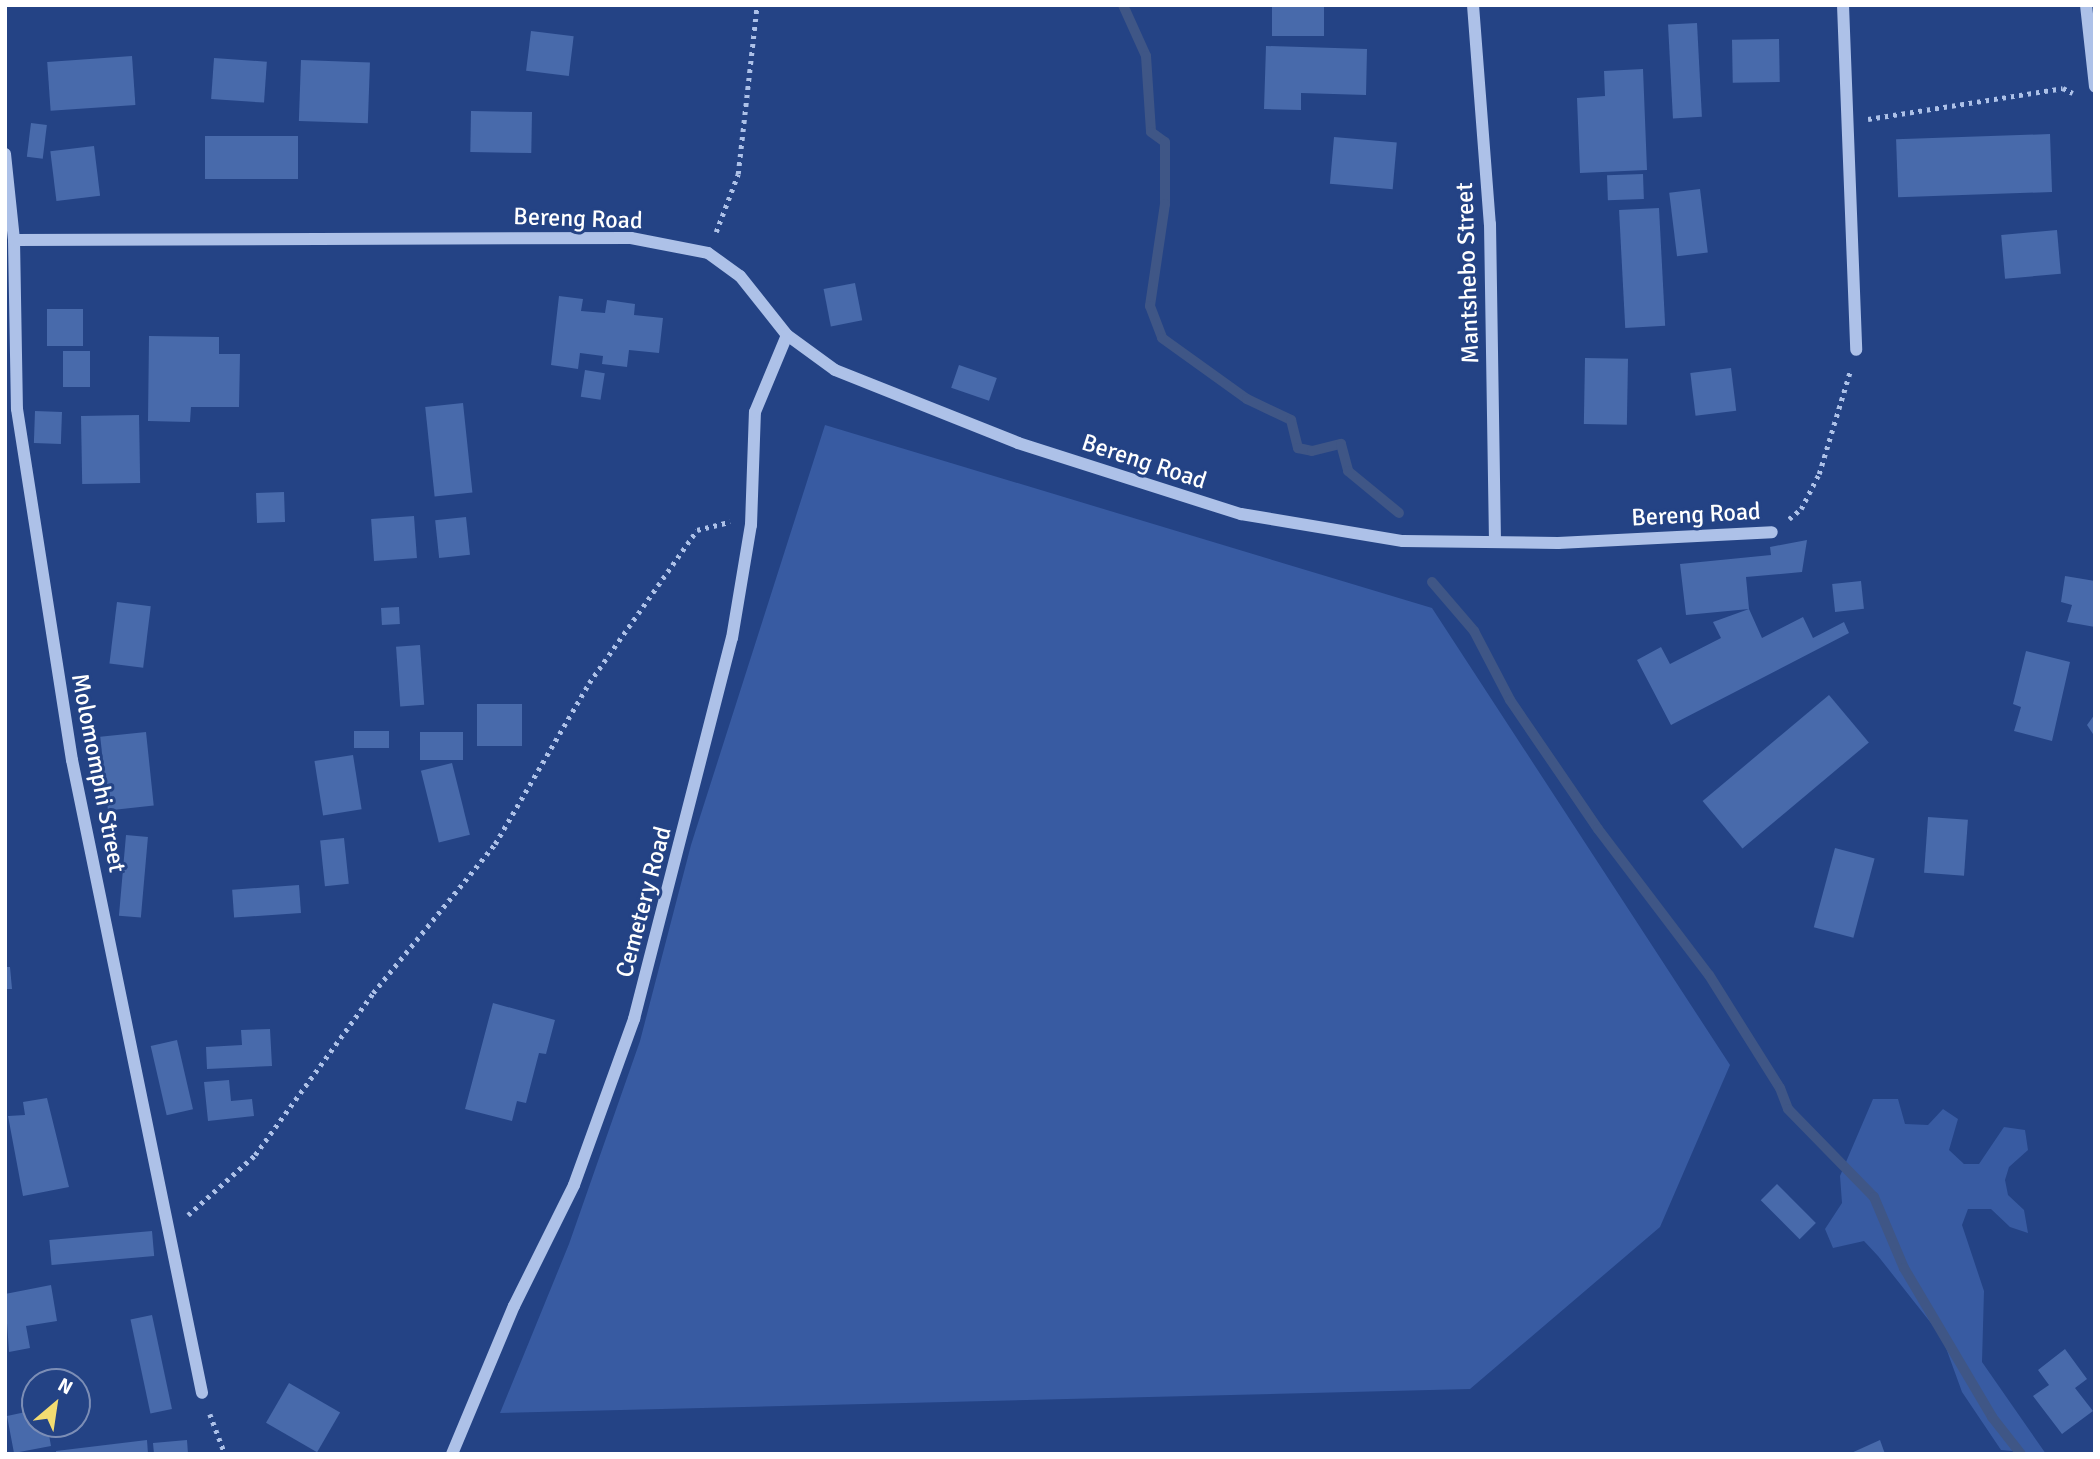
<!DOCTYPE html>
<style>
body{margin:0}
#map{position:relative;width:2100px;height:1459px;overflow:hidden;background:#244385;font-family:Signika,sans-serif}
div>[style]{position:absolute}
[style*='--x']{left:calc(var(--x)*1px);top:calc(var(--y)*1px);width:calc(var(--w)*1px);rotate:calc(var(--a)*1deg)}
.green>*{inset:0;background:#385ba2}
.stream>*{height:10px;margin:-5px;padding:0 5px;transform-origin:5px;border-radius:5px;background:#3f5686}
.building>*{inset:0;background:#486aab;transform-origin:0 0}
.path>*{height:4.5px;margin-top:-2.25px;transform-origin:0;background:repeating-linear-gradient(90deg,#adc1e8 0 3.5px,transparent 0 8.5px)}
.minor>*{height:12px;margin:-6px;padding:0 6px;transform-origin:6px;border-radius:6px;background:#adc1e8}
span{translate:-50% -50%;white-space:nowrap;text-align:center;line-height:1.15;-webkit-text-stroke:6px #244385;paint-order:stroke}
.street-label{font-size:24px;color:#fff}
.frame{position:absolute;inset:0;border:7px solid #fff;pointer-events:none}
.north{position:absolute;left:21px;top:1368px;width:70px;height:70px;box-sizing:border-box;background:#244385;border:2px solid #7c8eb6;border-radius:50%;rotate:29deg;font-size:19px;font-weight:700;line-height:28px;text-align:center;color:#fff}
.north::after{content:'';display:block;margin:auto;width:24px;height:32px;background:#f3dc71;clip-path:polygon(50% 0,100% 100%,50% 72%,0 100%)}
</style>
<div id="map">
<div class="green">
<i style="clip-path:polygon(825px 425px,1432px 608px,1730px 1065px,1660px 1227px,1470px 1389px,500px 1413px,569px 1244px,640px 1041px,691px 845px)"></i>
<i style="clip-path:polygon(1873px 1099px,1898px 1099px,1905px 1124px,1928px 1125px,1943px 1109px,1958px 1119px,1949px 1150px,1964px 1164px,1979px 1164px,2004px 1127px,2025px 1130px,2028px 1150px,2009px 1167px,2005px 1180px,2008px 1195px,2024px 1210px,2028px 1233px,2010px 1227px,1991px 1209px,1968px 1209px,1962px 1225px,1984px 1291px,1982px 1362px,2046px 1454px,2001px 1450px,1962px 1392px,1942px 1337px,1878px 1256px,1864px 1241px,1833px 1248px,1825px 1229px,1842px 1203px,1840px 1176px)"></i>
</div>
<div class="stream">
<i style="--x:1123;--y:5;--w:56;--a:65.7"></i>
<i style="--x:1146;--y:56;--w:76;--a:86.2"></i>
<i style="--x:1151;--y:132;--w:17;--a:36"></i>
<i style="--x:1165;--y:142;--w:62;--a:90"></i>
<i style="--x:1165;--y:204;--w:103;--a:98.4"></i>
<i style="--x:1150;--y:306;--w:34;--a:69"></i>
<i style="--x:1162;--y:338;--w:105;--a:35.7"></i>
<i style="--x:1247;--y:399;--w:49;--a:25.5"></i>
<i style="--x:1291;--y:420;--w:29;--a:76"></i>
<i style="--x:1298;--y:448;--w:14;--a:12"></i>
<i style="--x:1312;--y:451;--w:30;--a:-14"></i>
<i style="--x:1341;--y:444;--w:28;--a:75"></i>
<i style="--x:1348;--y:471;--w:66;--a:39.5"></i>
<i style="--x:1432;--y:582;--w:65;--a:49.4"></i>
<i style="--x:1474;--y:631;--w:78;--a:62.4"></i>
<i style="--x:1510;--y:700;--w:156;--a:55.7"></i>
<i style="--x:1598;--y:829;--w:183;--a:52.8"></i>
<i style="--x:1709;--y:975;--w:133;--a:57.9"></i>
<i style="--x:1780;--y:1088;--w:22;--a:69"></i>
<i style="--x:1788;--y:1109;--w:123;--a:45.7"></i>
<i style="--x:1874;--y:1197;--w:77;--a:67.1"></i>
<i style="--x:1904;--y:1268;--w:173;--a:59.4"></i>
<i style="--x:1992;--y:1417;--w:47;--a:51.9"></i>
</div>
<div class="building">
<i style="left:1272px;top:5px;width:52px;height:31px"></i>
<i style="left:1697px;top:23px;width:94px;height:29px;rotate:87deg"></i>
<i style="left:531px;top:31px;width:43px;height:40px;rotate:7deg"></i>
<i style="left:1779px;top:39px;width:43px;height:47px;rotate:89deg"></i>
<i style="clip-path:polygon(1266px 46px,1367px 49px,1366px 95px,1301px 93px,1301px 110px,1264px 109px)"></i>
<i style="left:132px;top:56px;width:49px;height:85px;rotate:86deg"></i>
<i style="left:214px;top:58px;width:53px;height:41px;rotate:4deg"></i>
<i style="left:301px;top:60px;width:69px;height:61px;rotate:2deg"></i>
<i style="clip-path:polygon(1643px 69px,1647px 170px,1580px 173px,1577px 98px,1605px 96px,1604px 71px)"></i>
<i style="left:471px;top:111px;width:61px;height:41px;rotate:1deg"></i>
<i style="left:31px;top:123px;width:16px;height:34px;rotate:7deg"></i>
<i style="left:2050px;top:134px;width:58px;height:154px;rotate:88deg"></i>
<i style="left:205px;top:136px;width:93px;height:43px"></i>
<i style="left:1334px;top:137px;width:63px;height:47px;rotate:5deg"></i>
<i style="left:94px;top:146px;width:50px;height:44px;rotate:83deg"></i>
<i style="left:1643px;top:174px;width:25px;height:36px;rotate:88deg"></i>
<i style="left:1700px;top:189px;width:64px;height:31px;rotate:83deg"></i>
<i style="left:1659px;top:208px;width:118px;height:40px;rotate:87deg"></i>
<i style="left:2057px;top:230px;width:44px;height:56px;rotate:85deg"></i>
<i style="left:855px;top:283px;width:38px;height:32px;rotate:79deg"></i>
<i style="clip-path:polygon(559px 296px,583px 299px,581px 311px,605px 313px,607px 300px,635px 304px,634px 315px,663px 318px,659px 353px,629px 350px,627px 367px,602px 364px,603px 356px,580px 353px,578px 369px,551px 365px)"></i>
<i style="left:47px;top:309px;width:36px;height:37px"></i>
<i style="clip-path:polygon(149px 336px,219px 337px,219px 354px,240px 354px,239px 407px,191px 407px,190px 422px,148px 421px)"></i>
<i style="left:63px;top:351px;width:27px;height:36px"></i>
<i style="left:1585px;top:358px;width:43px;height:66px;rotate:1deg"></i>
<i style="left:959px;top:365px;width:40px;height:24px;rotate:19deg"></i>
<i style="left:1731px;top:368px;width:43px;height:41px;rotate:83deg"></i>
<i style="left:585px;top:370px;width:20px;height:27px;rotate:9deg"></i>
<i style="left:463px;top:403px;width:90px;height:38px;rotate:84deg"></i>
<i style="left:35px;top:411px;width:27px;height:32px;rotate:2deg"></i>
<i style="left:139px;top:415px;width:68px;height:58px;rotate:89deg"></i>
<i style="left:284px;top:492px;width:30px;height:28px;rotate:88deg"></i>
<i style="left:414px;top:516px;width:42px;height:43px;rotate:86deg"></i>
<i style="left:466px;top:517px;width:38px;height:31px;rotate:84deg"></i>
<i style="clip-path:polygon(1807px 540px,1802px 572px,1746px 577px,1749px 609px,1762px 638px,1803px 617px,1813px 638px,1844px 622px,1849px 633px,1671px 725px,1637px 660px,1661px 647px,1670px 664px,1721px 638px,1713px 622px,1749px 609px,1686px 615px,1680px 564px,1771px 555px,1770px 547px)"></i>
<i style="clip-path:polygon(2065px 576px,2095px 581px,2095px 627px,2067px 622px,2072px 605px,2061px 602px)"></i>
<i style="left:1861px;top:581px;width:28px;height:29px;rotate:84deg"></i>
<i style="left:117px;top:602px;width:34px;height:62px;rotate:7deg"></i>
<i style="left:399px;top:607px;width:17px;height:18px;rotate:87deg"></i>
<i style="left:420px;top:645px;width:60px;height:24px;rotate:86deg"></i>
<i style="clip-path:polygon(2026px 651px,2070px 662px,2052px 741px,2014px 731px,2021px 707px,2013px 704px)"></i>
<i style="left:1829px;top:695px;width:62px;height:165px;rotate:50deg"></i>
<i style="left:477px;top:704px;width:45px;height:42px"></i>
<i style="clip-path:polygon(2095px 714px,2095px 737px,2087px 725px)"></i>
<i style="left:389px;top:731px;width:17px;height:35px;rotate:90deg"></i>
<i style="left:146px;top:732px;width:74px;height:46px;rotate:84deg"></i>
<i style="left:463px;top:732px;width:28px;height:43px;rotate:90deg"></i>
<i style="left:353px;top:755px;width:55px;height:39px;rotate:81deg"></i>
<i style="left:452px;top:763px;width:74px;height:32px;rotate:76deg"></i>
<i style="left:1928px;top:817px;width:40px;height:56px;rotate:4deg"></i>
<i style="left:126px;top:835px;width:22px;height:81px;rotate:5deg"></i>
<i style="left:344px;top:838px;width:46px;height:24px;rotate:84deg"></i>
<i style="left:1835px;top:848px;width:41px;height:82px;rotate:15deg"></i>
<i style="left:299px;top:885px;width:28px;height:67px;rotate:86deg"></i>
<i style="clip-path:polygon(5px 967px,10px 967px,12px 989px,5px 989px)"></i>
<i style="clip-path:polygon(493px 1003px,555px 1020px,546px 1054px,539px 1053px,526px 1103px,517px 1101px,512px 1121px,465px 1109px)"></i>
<i style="clip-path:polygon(270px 1029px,272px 1066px,207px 1069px,206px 1047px,242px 1045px,241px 1030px)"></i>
<i style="left:177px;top:1040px;width:71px;height:27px;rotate:77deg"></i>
<i style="clip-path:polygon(229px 1080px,231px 1101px,252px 1099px,254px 1116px,208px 1121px,204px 1082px)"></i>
<i style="clip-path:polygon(47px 1098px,69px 1187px,23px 1196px,8px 1116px,25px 1115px,23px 1102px)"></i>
<i style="left:1777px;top:1184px;width:55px;height:23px;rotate:45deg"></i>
<i style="left:152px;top:1231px;width:25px;height:103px;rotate:85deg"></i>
<i style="clip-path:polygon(51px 1285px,57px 1321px,26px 1326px,30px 1348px,9px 1352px,5px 1294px)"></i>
<i style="left:152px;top:1315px;width:96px;height:22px;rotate:78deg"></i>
<i style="clip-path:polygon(2065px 1349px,2087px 1379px,2075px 1388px,2093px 1411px,2062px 1434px,2033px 1396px,2049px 1385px,2038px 1370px)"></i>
<i style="left:289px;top:1383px;width:59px;height:46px;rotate:30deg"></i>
<i style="clip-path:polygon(35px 1410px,35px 1424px,47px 1424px,51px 1446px,14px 1453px,7px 1416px)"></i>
<i style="clip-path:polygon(147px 1440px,148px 1454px,56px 1454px,56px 1451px)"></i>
<i style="clip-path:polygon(187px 1440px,188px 1454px,154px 1454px,153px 1443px)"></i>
<i style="clip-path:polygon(1880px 1440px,1885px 1454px,1849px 1454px)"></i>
</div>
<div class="path">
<i style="--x:1868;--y:119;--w:197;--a:-9"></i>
<i style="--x:2063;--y:88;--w:11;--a:27"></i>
<i style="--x:716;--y:232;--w:62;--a:-69.2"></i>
<i style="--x:738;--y:174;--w:170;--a:-83.6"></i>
<i style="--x:1789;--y:519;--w:16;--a:-40"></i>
<i style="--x:1801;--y:509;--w:39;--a:-63"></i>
<i style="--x:1819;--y:474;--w:108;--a:-73.2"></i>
<i style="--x:188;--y:1215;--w:90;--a:-41.8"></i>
<i style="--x:255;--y:1155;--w:200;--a:-53.9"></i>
<i style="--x:373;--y:993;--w:193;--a:-50.7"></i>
<i style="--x:495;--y:844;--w:186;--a:-59.7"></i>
<i style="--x:589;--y:683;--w:187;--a:-54.8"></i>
<i style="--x:697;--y:530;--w:34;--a:-14"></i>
<i style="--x:210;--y:1414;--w:43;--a:69.4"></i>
</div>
<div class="minor">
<i style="--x:1473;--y:5;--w:220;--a:85.6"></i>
<i style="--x:1490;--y:224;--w:315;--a:89.1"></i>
<i style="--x:1843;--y:5;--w:345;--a:87.8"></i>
<i style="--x:2086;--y:5;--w:82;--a:83.7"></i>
<i style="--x:5;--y:154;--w:86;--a:84"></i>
<i style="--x:14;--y:240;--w:169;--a:89"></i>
<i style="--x:17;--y:409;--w:355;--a:81.1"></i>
<i style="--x:72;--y:760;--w:646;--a:78.39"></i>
<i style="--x:14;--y:240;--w:617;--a:-0.19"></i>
<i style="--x:631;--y:238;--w:78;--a:11"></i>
<i style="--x:708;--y:253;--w:39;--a:36"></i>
<i style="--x:740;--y:276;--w:75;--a:51.5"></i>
<i style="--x:787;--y:335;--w:59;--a:36.1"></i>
<i style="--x:835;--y:370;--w:197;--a:21.7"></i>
<i style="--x:1018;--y:443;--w:234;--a:17.7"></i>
<i style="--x:1241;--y:514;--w:164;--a:9.5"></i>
<i style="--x:1403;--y:541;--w:155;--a:0.7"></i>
<i style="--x:1558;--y:543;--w:214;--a:-2.9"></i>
<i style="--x:452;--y:1454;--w:160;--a:-67.3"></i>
<i style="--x:514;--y:1306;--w:135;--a:-63.6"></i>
<i style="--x:574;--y:1185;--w:177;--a:-70.1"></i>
<i style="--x:634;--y:1019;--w:393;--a:-75.6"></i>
<i style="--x:732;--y:638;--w:115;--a:-80.5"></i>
<i style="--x:751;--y:525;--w:113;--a:-88"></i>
<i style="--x:755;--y:412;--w:83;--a:-67.4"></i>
</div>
<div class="street-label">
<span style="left:578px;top:219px;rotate:2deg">Bereng Road</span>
<span style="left:1468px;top:273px;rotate:-92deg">Mantshebo Street</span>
<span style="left:1144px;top:462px;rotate:18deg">Bereng Road</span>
<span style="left:1696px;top:515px;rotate:-3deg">Bereng Road</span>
<span style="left:98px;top:773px;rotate:79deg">Molomomphi Street</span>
<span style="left:644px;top:902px;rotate:-75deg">Cemetery Road</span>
</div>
<div class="frame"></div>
<div class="north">N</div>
</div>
